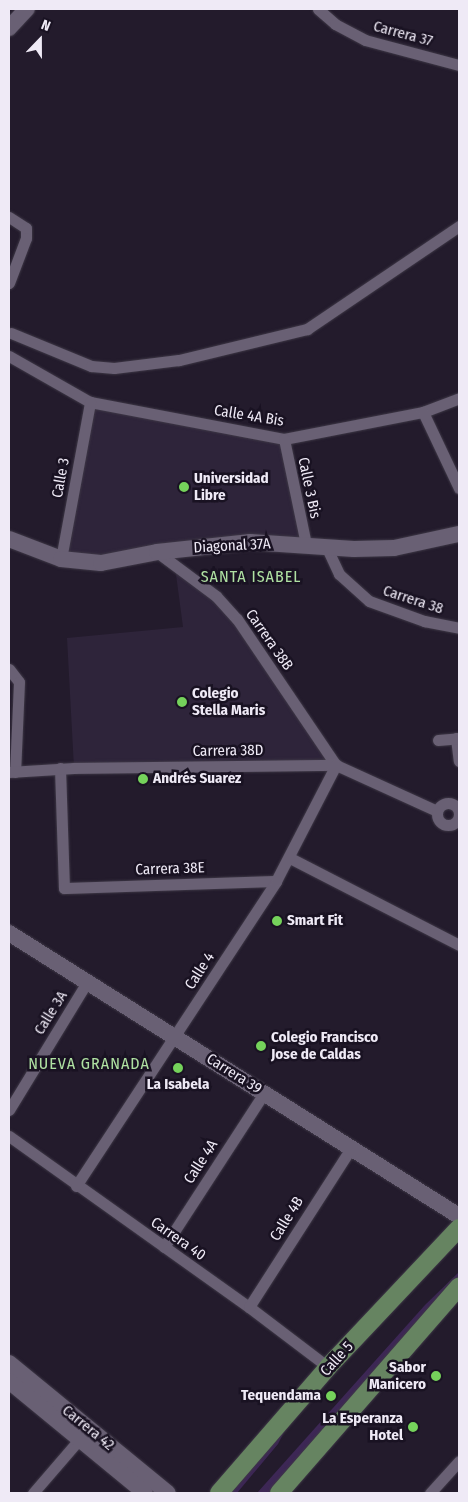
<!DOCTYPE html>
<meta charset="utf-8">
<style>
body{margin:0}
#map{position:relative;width:468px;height:1502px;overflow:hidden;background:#231b2c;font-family:"Fira Sans Condensed",sans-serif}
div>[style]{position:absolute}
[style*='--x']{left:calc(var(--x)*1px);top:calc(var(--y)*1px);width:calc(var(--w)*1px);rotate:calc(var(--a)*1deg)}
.built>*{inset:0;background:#2e243a}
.green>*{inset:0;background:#3d2755}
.roads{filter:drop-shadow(0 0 1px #3e3846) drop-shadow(0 0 1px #3e3846)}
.street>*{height:11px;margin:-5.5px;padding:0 5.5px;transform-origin:5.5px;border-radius:5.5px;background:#696074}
.street>.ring{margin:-5.5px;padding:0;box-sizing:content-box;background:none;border:11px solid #696074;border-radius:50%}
.secondary>*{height:16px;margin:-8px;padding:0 8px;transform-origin:8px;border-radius:8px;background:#696074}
.primary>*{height:18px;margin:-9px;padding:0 9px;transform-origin:9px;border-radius:9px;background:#668461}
.dots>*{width:14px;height:14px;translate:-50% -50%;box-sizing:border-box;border:2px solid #191222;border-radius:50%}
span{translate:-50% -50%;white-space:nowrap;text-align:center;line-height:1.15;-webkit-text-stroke:5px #191222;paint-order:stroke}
.street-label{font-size:15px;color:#efeaf6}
.poi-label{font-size:15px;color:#efeaf6;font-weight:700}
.left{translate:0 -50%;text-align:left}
.right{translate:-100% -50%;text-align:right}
.neighbourhood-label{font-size:16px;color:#afe1a2;letter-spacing:1px}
.frame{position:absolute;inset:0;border:10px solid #efeaf6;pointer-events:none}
.north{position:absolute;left:15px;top:15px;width:50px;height:50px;-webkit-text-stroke:4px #191222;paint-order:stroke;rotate:22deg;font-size:14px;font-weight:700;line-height:20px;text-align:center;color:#efeaf6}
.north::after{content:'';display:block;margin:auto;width:18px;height:22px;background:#efeaf6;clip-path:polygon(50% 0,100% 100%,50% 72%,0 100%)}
</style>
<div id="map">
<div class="built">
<i style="clip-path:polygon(90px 402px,284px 439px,306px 544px,101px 563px,63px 552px)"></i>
<i style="clip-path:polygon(175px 567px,216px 596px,336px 765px,74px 768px,67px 638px,183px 627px)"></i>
</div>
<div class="green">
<i style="clip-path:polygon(459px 1272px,459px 1287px,279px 1493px,257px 1493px,425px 1305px)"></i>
<i style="clip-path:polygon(300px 1400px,278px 1444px,237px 1493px,219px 1493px)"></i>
</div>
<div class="roads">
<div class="street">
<i style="--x:318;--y:9;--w:23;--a:41"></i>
<i style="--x:335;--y:24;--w:34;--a:28"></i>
<i style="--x:365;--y:40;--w:97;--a:14.9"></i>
<i style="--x:9;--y:217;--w:20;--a:33"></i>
<i style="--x:26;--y:228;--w:10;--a:90"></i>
<i style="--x:26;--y:238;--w:48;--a:110.7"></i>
<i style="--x:11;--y:333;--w:87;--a:22.4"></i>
<i style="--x:91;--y:366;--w:23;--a:5"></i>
<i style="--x:114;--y:368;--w:65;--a:-7"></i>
<i style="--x:179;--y:360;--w:132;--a:-13.6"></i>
<i style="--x:307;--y:329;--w:184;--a:-34.1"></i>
<i style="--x:9;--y:356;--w:93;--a:29.6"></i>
<i style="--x:90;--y:402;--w:197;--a:10.8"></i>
<i style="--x:284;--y:439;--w:142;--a:-11"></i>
<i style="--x:423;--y:412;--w:39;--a:-21"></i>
<i style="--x:423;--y:412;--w:84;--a:64.7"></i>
<i style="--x:284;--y:439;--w:107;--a:78.2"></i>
<i style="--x:326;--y:546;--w:31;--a:65"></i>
<i style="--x:339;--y:574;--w:40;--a:42"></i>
<i style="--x:369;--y:601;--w:59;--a:20"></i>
<i style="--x:424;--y:621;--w:36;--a:11"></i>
<i style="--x:157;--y:552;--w:74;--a:36.7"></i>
<i style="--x:216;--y:596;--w:31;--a:48"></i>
<i style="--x:237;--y:619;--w:176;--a:55.9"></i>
<i style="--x:61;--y:559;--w:160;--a:-79.5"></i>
<i style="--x:9;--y:669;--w:16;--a:52"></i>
<i style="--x:19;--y:682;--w:90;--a:92.5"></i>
<i style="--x:456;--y:738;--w:23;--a:83"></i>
<i style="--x:438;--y:740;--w:21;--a:-5"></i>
<i style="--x:60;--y:768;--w:120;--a:88.1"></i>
<i style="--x:64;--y:888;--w:212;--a:-1.9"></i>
<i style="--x:9;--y:772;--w:65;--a:-3.5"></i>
<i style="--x:74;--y:768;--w:262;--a:-0.7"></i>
<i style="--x:336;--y:765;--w:111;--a:24.5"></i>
<i class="ring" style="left:437px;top:803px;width:11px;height:11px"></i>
<i style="--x:290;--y:858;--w:190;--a:27.2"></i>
<i style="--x:9;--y:1110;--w:150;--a:-58.6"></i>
<i style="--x:9;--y:1136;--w:295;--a:35.5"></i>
<i style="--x:249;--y:1307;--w:99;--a:37.2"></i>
<i style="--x:76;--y:1186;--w:365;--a:-56.7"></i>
<i style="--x:276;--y:881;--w:131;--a:-62.7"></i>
<i style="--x:164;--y:1247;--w:184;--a:-57"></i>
<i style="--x:249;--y:1307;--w:189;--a:-57.3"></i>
<i style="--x:33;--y:1493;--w:78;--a:-49.2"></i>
<i style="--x:430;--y:1493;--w:43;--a:-47.8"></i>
</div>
<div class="secondary">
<i style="--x:9;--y:28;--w:26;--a:-47"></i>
<i style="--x:9;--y:539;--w:56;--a:21"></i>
<i style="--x:61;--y:559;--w:40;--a:5.7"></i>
<i style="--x:101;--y:563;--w:57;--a:-11.1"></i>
<i style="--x:157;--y:552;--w:94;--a:-6.1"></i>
<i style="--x:250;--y:542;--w:104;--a:3.9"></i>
<i style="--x:354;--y:549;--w:40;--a:-1.4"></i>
<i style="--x:394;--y:548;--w:66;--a:-12.2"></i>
<i style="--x:9;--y:933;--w:532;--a:32.17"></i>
<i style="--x:9;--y:1363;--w:205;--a:39.3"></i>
<i style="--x:9;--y:1381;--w:176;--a:39.5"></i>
</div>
<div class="primary">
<i style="--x:219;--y:1493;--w:167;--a:-49.1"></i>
<i style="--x:328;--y:1367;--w:191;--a:-46.7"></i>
<i style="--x:279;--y:1493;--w:274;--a:-48.9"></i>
</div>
</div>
<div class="dots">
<i style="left:184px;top:487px;background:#75d25b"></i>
<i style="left:182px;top:702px;background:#75d25b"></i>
<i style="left:143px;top:779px;background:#75d25b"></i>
<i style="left:277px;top:921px;background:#75d25b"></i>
<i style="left:261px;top:1046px;background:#75d25b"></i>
<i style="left:178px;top:1068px;background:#75d25b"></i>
<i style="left:436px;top:1376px;background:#75d25b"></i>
<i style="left:331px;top:1396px;background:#75d25b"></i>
<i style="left:413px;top:1427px;background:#75d25b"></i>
</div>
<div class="street-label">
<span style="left:403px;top:34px;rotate:15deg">Carrera 37</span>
<span style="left:249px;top:416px;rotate:9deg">Calle 4A Bis</span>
<span style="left:61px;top:478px;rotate:-80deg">Calle 3</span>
<span style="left:309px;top:488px;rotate:78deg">Calle 3 Bis</span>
<span style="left:232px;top:546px;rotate:-3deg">Diagonal 37A</span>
<span style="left:413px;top:600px;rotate:18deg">Carrera 38</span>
<span style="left:269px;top:640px;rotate:55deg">Carrera 38B</span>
<span style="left:228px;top:751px;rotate:-1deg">Carrera 38D</span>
<span style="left:170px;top:869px;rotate:-2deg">Carrera 38E</span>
<span style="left:200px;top:971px;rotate:-57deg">Calle 4</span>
<span style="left:51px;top:1013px;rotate:-58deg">Calle 3A</span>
<span style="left:234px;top:1074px;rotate:32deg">Carrera 39</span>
<span style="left:201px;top:1162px;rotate:-57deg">Calle 4A</span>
<span style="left:287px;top:1219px;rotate:-58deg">Calle 4B</span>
<span style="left:178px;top:1239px;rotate:35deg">Carrera 40</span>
<span style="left:337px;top:1359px;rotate:-48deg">Calle 5</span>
<span style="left:88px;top:1428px;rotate:39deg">Carrera 42</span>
</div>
<div class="poi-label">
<span class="left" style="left:194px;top:487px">Universidad<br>Libre</span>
<span class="left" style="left:192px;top:702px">Colegio<br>Stella Maris</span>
<span class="left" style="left:153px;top:779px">Andrés Suarez</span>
<span class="left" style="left:287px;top:921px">Smart Fit</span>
<span class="left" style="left:271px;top:1046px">Colegio Francisco<br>Jose de Caldas</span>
<span style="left:178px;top:1085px">La Isabela</span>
<span class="right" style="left:426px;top:1376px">Sabor<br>Manicero</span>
<span class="right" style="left:321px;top:1396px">Tequendama</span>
<span class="right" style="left:403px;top:1427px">La Esperanza<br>Hotel</span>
</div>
<div class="neighbourhood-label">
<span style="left:251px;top:577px">SANTA ISABEL</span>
<span style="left:89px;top:1064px">NUEVA GRANADA</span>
</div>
<div class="frame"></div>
<div class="north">N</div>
</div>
